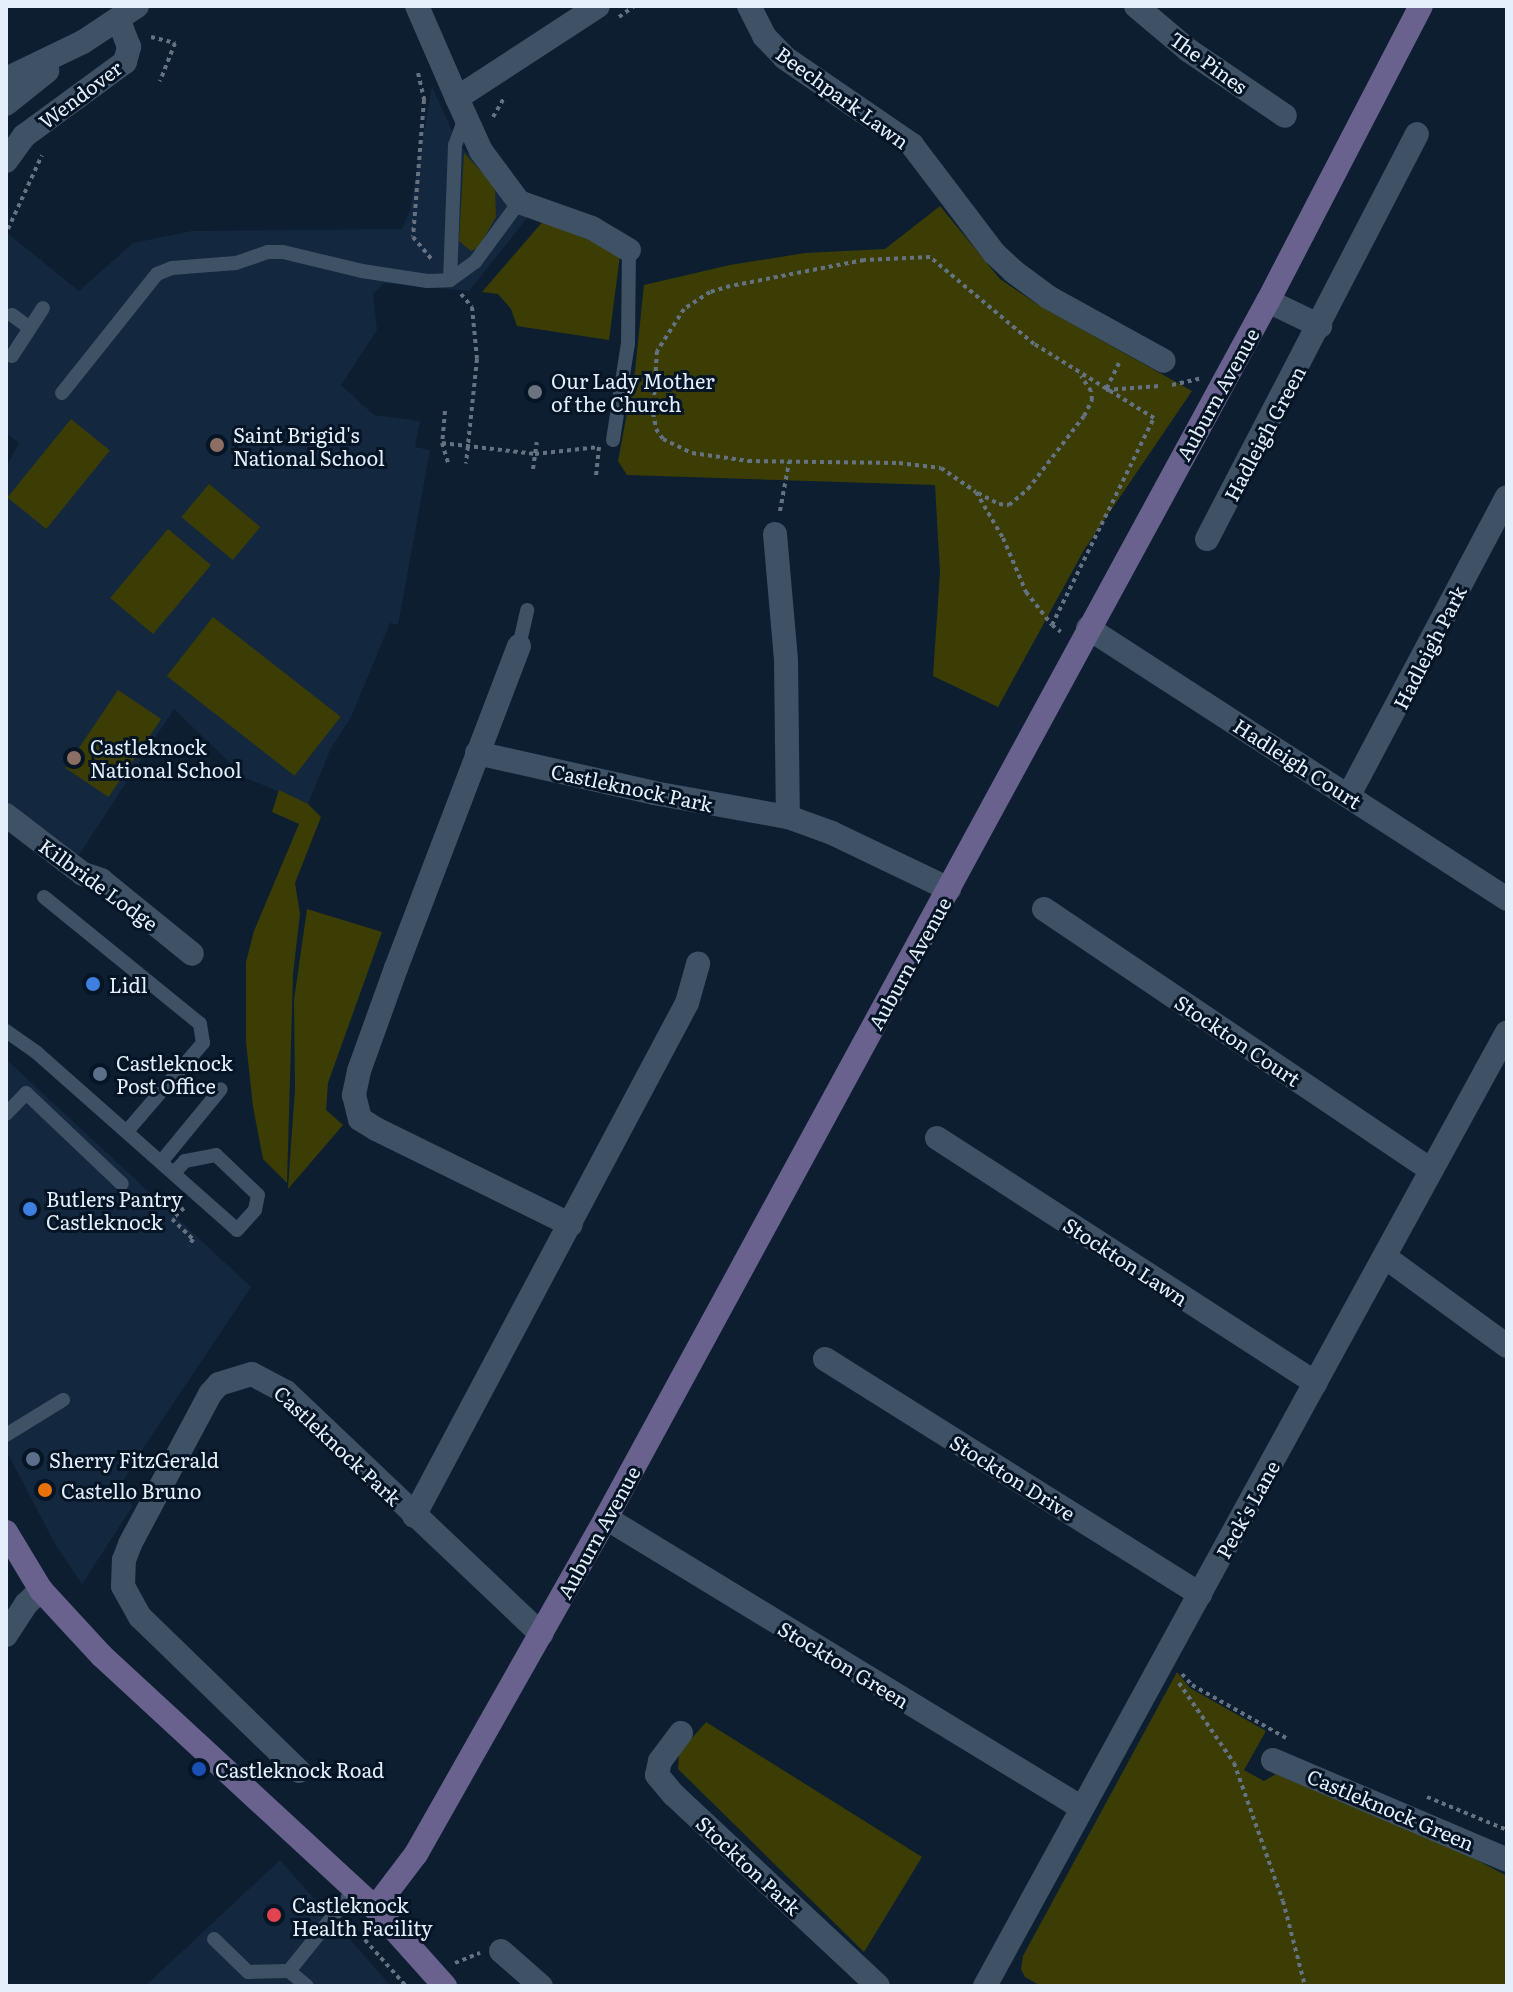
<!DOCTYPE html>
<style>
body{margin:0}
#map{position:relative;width:1513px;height:1992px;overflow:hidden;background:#0d1e30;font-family:Literata,serif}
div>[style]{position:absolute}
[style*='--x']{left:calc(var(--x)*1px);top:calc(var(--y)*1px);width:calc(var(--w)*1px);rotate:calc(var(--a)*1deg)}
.built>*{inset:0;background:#13283f}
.green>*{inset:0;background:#3b3d05;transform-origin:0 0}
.path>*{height:4px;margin-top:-2px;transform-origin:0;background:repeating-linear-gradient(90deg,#647282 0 4px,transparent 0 8px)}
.lane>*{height:14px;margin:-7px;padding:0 7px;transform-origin:7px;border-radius:7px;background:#3e5165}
.street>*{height:24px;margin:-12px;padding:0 12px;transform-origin:12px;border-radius:12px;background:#3e5165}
.secondary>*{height:24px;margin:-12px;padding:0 12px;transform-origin:12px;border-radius:12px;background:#6a628e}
.dots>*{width:22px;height:22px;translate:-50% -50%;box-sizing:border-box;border:4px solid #051525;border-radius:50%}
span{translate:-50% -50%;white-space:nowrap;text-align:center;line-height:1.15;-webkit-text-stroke:6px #051525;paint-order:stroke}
.street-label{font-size:20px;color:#e4effb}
.poi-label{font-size:20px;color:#e4effb}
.left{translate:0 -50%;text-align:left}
.frame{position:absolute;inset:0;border:8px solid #e4effb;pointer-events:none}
</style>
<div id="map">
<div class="built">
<i style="clip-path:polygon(432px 87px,458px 144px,531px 213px,469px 291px,384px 283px,373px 294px,377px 330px,341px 385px,374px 415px,420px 421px,415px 447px,430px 450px,398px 625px,390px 623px,351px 717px,331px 748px,308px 804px,246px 778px,174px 709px,77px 858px,6px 806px,6px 468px,19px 443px,6px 433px,6px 232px,79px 291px,133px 243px,192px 231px,402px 229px,410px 210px)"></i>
<i style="clip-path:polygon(8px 1061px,251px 1287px,134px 1462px,123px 1481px,132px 1507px,82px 1584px,55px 1544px,6px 1450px)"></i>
<i style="clip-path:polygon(280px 1860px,391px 1986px,145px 1986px)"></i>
</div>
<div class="green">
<i style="clip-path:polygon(464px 153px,493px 184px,495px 191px,496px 217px,478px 248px,471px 251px,459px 241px)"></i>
<i style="clip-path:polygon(940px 206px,1000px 279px,1040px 306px,1192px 391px,1084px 550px,998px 707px,933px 676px,940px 572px,935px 485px,627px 475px,618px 461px,635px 371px,644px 285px,730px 265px,805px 253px,885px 249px)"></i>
<i style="clip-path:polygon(545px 219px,620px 255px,609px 340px,517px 326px,511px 309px,498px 294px,482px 292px)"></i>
<i style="left:71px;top:419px;width:50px;height:101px;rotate:39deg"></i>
<i style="left:209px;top:484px;width:67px;height:43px;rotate:40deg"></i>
<i style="left:168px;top:529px;width:56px;height:90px;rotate:40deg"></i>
<i style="left:213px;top:617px;width:162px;height:75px;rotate:38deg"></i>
<i style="left:118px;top:690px;width:52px;height:94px;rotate:34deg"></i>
<i style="clip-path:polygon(279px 790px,308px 804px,321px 817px,295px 883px,300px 914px,293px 974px,287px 1183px,263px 1159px,253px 1107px,246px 1042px,246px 962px,254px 931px,299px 824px,272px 812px)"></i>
<i style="clip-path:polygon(307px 909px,382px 932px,328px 1083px,326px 1110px,343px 1125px,288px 1189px,295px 1088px,294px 1000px)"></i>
<i style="clip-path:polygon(1177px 1672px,1190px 1688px,1266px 1731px,1244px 1770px,1264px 1781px,1276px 1774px,1460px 1851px,1507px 1876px,1507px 1986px,1041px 1986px,1025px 1977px,1021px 1969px,1023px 1956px)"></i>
<i style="clip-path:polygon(706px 1722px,922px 1857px,864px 1952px,678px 1769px,679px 1753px)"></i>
</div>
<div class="path">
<i style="--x:619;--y:17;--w:19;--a:-36"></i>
<i style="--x:151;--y:37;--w:25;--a:14"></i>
<i style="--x:175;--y:43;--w:41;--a:111.5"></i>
<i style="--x:418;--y:73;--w:28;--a:77"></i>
<i style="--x:424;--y:100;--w:137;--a:94.6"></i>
<i style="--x:413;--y:237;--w:30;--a:50"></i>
<i style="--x:493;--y:117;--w:22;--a:-60"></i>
<i style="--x:8;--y:229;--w:81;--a:-65.3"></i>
<i style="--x:461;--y:294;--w:17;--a:50"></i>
<i style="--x:472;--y:307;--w:52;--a:84.5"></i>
<i style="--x:477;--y:359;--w:105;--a:96"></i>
<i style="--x:1119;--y:363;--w:30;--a:116"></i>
<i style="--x:1106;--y:390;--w:54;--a:-4.2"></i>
<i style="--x:1172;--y:385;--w:28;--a:-13"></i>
<i style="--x:445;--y:411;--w:32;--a:95"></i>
<i style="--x:442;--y:443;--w:21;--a:73"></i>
<i style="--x:442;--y:443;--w:94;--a:6.7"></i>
<i style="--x:535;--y:454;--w:64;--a:-6.2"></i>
<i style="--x:599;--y:447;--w:29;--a:96"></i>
<i style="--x:533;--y:469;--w:27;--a:-82"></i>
<i style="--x:978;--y:493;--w:24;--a:28"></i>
<i style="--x:999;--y:504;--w:10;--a:6"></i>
<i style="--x:1009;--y:505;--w:25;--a:-40"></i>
<i style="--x:1028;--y:489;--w:92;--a:-52.5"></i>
<i style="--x:1084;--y:416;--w:18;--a:-63"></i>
<i style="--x:1092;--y:400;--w:9;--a:-96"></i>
<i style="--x:1091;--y:391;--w:18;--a:-124"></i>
<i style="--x:780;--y:511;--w:50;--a:-79.6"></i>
<i style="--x:1052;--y:625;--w:231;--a:-63.8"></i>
<i style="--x:1154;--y:418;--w:141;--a:-148.3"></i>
<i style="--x:1034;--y:344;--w:136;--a:-140.1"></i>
<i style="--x:930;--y:257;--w:66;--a:177.4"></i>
<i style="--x:864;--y:260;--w:136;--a:169"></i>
<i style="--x:730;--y:286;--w:21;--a:163"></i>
<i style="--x:710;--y:292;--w:31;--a:147"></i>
<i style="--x:684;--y:309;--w:50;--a:122.7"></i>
<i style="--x:657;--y:351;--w:62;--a:93.7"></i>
<i style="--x:653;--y:413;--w:16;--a:79"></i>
<i style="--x:656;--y:429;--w:12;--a:55"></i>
<i style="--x:663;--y:439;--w:32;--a:26"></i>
<i style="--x:692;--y:453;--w:57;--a:8.1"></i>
<i style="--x:748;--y:461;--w:151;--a:0.8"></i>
<i style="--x:899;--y:463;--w:42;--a:6.8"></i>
<i style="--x:941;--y:468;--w:42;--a:34.4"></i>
<i style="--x:976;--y:492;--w:53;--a:59.6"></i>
<i style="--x:1003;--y:538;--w:59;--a:66.9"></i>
<i style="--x:1026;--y:592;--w:42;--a:51.8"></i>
<i style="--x:1052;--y:625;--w:11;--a:38"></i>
<i style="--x:184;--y:1208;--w:16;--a:137"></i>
<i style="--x:172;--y:1219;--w:29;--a:44"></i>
<i style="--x:193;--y:1239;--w:8;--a:120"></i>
<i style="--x:1182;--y:1674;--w:15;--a:48"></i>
<i style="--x:1192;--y:1685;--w:108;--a:29.4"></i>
<i style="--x:1179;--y:1683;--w:97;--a:55.5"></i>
<i style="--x:1234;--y:1763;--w:146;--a:70.5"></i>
<i style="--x:1283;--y:1901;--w:88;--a:75.5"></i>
<i style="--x:1427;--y:1797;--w:87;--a:22.4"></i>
<i style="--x:349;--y:1922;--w:86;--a:48.3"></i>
<i style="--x:455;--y:1963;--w:27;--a:-22"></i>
</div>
<div class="lane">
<i style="--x:465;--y:118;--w:29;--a:110"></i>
<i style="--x:455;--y:145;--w:135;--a:92.1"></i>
<i style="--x:450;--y:280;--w:31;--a:-36"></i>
<i style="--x:475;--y:262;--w:74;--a:-53.7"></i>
<i style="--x:12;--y:315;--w:22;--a:36"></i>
<i style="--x:12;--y:356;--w:57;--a:-57.1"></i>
<i style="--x:62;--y:393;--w:152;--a:-51.4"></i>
<i style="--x:157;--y:274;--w:16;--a:-22"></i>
<i style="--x:172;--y:268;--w:64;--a:-4.5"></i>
<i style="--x:236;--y:263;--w:34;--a:-19"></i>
<i style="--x:268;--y:252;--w:15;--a:0"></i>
<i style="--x:283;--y:252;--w:81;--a:13.5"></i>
<i style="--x:362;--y:271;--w:66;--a:8.7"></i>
<i style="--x:427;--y:281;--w:23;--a:-2"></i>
<i style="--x:613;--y:440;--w:98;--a:-81.2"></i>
<i style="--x:628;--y:343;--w:93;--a:-89.4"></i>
<i style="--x:519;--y:646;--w:37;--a:-77"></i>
<i style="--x:44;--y:897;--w:201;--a:39.1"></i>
<i style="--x:200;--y:1024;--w:19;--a:81"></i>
<i style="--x:203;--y:1043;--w:116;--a:130.8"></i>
<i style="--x:6;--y:1031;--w:37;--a:35"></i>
<i style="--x:36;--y:1052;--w:268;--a:41.5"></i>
<i style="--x:237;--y:1230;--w:27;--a:-48"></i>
<i style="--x:255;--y:1210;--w:15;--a:-79"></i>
<i style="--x:258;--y:1195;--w:58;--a:-136.4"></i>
<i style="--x:216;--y:1155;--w:32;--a:169"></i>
<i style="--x:185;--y:1161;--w:16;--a:133"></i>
<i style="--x:6;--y:1114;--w:29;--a:-46"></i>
<i style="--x:26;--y:1093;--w:132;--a:43.5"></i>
<i style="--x:161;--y:1162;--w:94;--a:-50.6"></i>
<i style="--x:6;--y:1435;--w:67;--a:-31.6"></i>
<i style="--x:214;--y:1939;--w:47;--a:44.1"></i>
<i style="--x:248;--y:1972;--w:41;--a:-1.4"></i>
<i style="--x:289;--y:1971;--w:23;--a:40"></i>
<i style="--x:289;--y:1971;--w:105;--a:-51.2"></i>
</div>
<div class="street">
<i style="--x:417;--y:6;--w:100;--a:66.5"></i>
<i style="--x:457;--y:98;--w:168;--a:-33.1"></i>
<i style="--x:749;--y:6;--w:34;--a:63"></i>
<i style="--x:764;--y:36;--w:30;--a:46"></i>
<i style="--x:785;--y:58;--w:154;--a:34.4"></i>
<i style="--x:912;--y:145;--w:136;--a:52.8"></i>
<i style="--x:994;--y:253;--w:26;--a:43"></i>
<i style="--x:1013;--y:271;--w:44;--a:36.6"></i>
<i style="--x:1048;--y:297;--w:132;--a:28.9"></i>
<i style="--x:1136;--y:6;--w:68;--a:40.2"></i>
<i style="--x:1188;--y:50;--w:117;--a:34.2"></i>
<i style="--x:6;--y:79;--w:85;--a:-25.7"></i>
<i style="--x:83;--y:42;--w:65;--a:-33.7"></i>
<i style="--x:457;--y:98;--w:58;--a:65.6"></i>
<i style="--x:481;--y:151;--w:64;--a:53.3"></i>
<i style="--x:519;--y:202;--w:77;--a:19.6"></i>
<i style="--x:592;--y:228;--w:43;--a:30.7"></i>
<i style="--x:6;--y:104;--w:53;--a:-38.8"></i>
<i style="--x:6;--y:161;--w:31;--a:-54"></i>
<i style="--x:24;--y:136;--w:125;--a:-36.2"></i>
<i style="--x:125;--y:62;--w:16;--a:-75"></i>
<i style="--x:129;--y:47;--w:30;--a:-111"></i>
<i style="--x:1268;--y:301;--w:58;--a:25.7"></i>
<i style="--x:775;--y:534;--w:127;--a:85"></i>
<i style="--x:786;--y:661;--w:156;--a:89.3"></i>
<i style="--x:1207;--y:539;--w:456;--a:-62.6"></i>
<i style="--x:1088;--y:628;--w:499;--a:32.9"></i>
<i style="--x:519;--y:646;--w:345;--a:110.9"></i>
<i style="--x:396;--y:968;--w:109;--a:109.8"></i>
<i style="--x:359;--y:1071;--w:25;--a:102"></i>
<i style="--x:354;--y:1095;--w:25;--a:76"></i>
<i style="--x:360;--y:1119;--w:19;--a:32"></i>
<i style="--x:376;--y:1129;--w:217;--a:26.2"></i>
<i style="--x:477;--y:753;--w:181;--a:12.7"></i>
<i style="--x:654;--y:793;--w:136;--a:10.2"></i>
<i style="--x:788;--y:817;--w:47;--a:20"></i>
<i style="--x:832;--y:833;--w:130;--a:25.6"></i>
<i style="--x:1349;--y:795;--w:337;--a:-62.1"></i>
<i style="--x:6;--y:815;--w:97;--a:37.5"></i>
<i style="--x:83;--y:874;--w:19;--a:18"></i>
<i style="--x:101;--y:880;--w:117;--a:39.1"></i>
<i style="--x:1044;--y:909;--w:467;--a:34"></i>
<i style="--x:937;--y:1138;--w:451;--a:32.9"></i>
<i style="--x:1385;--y:1257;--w:151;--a:36.1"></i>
<i style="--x:825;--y:1359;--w:443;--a:32.1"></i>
<i style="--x:414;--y:1516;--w:581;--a:-61.98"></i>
<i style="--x:687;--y:1003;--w:41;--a:-74.2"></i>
<i style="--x:606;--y:1518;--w:557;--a:31.35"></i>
<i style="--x:6;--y:1635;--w:37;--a:-57"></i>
<i style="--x:26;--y:1604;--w:21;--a:-43"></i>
<i style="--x:681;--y:1733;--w:35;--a:127"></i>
<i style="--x:660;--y:1761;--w:14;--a:102"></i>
<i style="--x:657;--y:1775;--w:26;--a:50"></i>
<i style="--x:674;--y:1795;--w:279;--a:43.1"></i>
<i style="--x:1273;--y:1760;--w:254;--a:23.1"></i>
<i style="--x:299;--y:1771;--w:221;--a:-135.9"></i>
<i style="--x:140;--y:1617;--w:35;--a:-119"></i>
<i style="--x:123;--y:1586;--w:26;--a:-88"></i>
<i style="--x:124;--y:1560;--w:17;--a:-69"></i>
<i style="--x:130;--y:1544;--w:170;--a:-61.9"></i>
<i style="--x:210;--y:1394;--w:13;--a:-48"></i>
<i style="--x:219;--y:1384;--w:34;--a:-17"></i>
<i style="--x:252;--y:1374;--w:38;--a:28"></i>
<i style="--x:286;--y:1392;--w:352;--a:43.5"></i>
<i style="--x:501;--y:1951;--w:53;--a:41.2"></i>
<i style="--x:985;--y:1986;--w:1087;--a:-61.31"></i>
</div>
<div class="secondary">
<i style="--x:6;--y:1532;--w:68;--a:58.9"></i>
<i style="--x:41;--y:1590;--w:90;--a:47.3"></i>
<i style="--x:102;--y:1656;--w:372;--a:42.7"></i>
<i style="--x:375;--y:1908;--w:105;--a:48.1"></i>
<i style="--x:375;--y:1908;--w:68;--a:-52.8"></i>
<i style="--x:416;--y:1854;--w:386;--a:-60.5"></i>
<i style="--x:606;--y:1518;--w:1385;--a:-61.46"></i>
<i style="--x:1268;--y:301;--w:332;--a:-62.6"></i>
</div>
<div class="dots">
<i style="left:535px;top:392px;background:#6b7280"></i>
<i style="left:217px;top:445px;background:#8d6e63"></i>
<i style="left:74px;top:758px;background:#8d6e63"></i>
<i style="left:93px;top:984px;background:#3f7fe0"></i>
<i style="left:100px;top:1074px;background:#5c6f8a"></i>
<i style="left:30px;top:1209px;background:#3f7fe0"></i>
<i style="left:33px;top:1459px;background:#5c6f8a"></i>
<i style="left:45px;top:1490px;background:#e8710a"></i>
<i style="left:199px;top:1769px;background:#1a4fb4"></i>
<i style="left:274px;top:1915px;background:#e0444e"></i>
</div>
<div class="street-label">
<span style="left:1209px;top:62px;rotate:36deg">The Pines</span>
<span style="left:80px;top:94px;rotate:-37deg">Wendover</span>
<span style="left:843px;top:97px;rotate:36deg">Beechpark Lawn</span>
<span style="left:1217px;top:394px;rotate:-61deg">Auburn Avenue</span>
<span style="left:1264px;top:433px;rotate:-62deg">Hadleigh Green</span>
<span style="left:1429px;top:647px;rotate:-63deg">Hadleigh Park</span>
<span style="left:1298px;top:763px;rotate:33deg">Hadleigh Court</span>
<span style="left:632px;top:787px;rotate:12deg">Castleknock Park</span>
<span style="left:99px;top:884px;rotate:36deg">Kilbride Lodge</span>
<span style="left:909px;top:963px;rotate:-61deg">Auburn Avenue</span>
<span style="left:1238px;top:1040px;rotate:34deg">Stockton Court</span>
<span style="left:1126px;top:1261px;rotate:33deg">Stockton Lawn</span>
<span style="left:338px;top:1445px;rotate:43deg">Castleknock Park</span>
<span style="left:1013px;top:1477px;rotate:32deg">Stockton Drive</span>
<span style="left:1247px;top:1509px;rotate:-61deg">Peck's Lane</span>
<span style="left:598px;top:1532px;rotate:-61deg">Auburn Avenue</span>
<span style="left:844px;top:1664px;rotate:31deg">Stockton Green</span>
<span style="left:1391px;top:1809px;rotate:23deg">Castleknock Green</span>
<span style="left:749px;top:1865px;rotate:43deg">Stockton Park</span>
</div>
<div class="poi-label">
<span class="left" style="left:551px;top:392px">Our Lady Mother<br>of the Church</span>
<span class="left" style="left:233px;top:446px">Saint Brigid's<br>National School</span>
<span class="left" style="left:90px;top:758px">Castleknock<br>National School</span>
<span class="left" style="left:109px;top:984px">Lidl</span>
<span class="left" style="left:116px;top:1074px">Castleknock<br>Post Office</span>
<span class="left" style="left:46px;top:1210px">Butlers Pantry<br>Castleknock</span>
<span class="left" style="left:49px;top:1459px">Sherry FitzGerald</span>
<span class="left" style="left:61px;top:1490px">Castello Bruno</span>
<span class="left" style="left:215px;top:1769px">Castleknock Road</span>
<span class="left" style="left:292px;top:1916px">Castleknock<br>Health Facility</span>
</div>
<div class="frame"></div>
</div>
